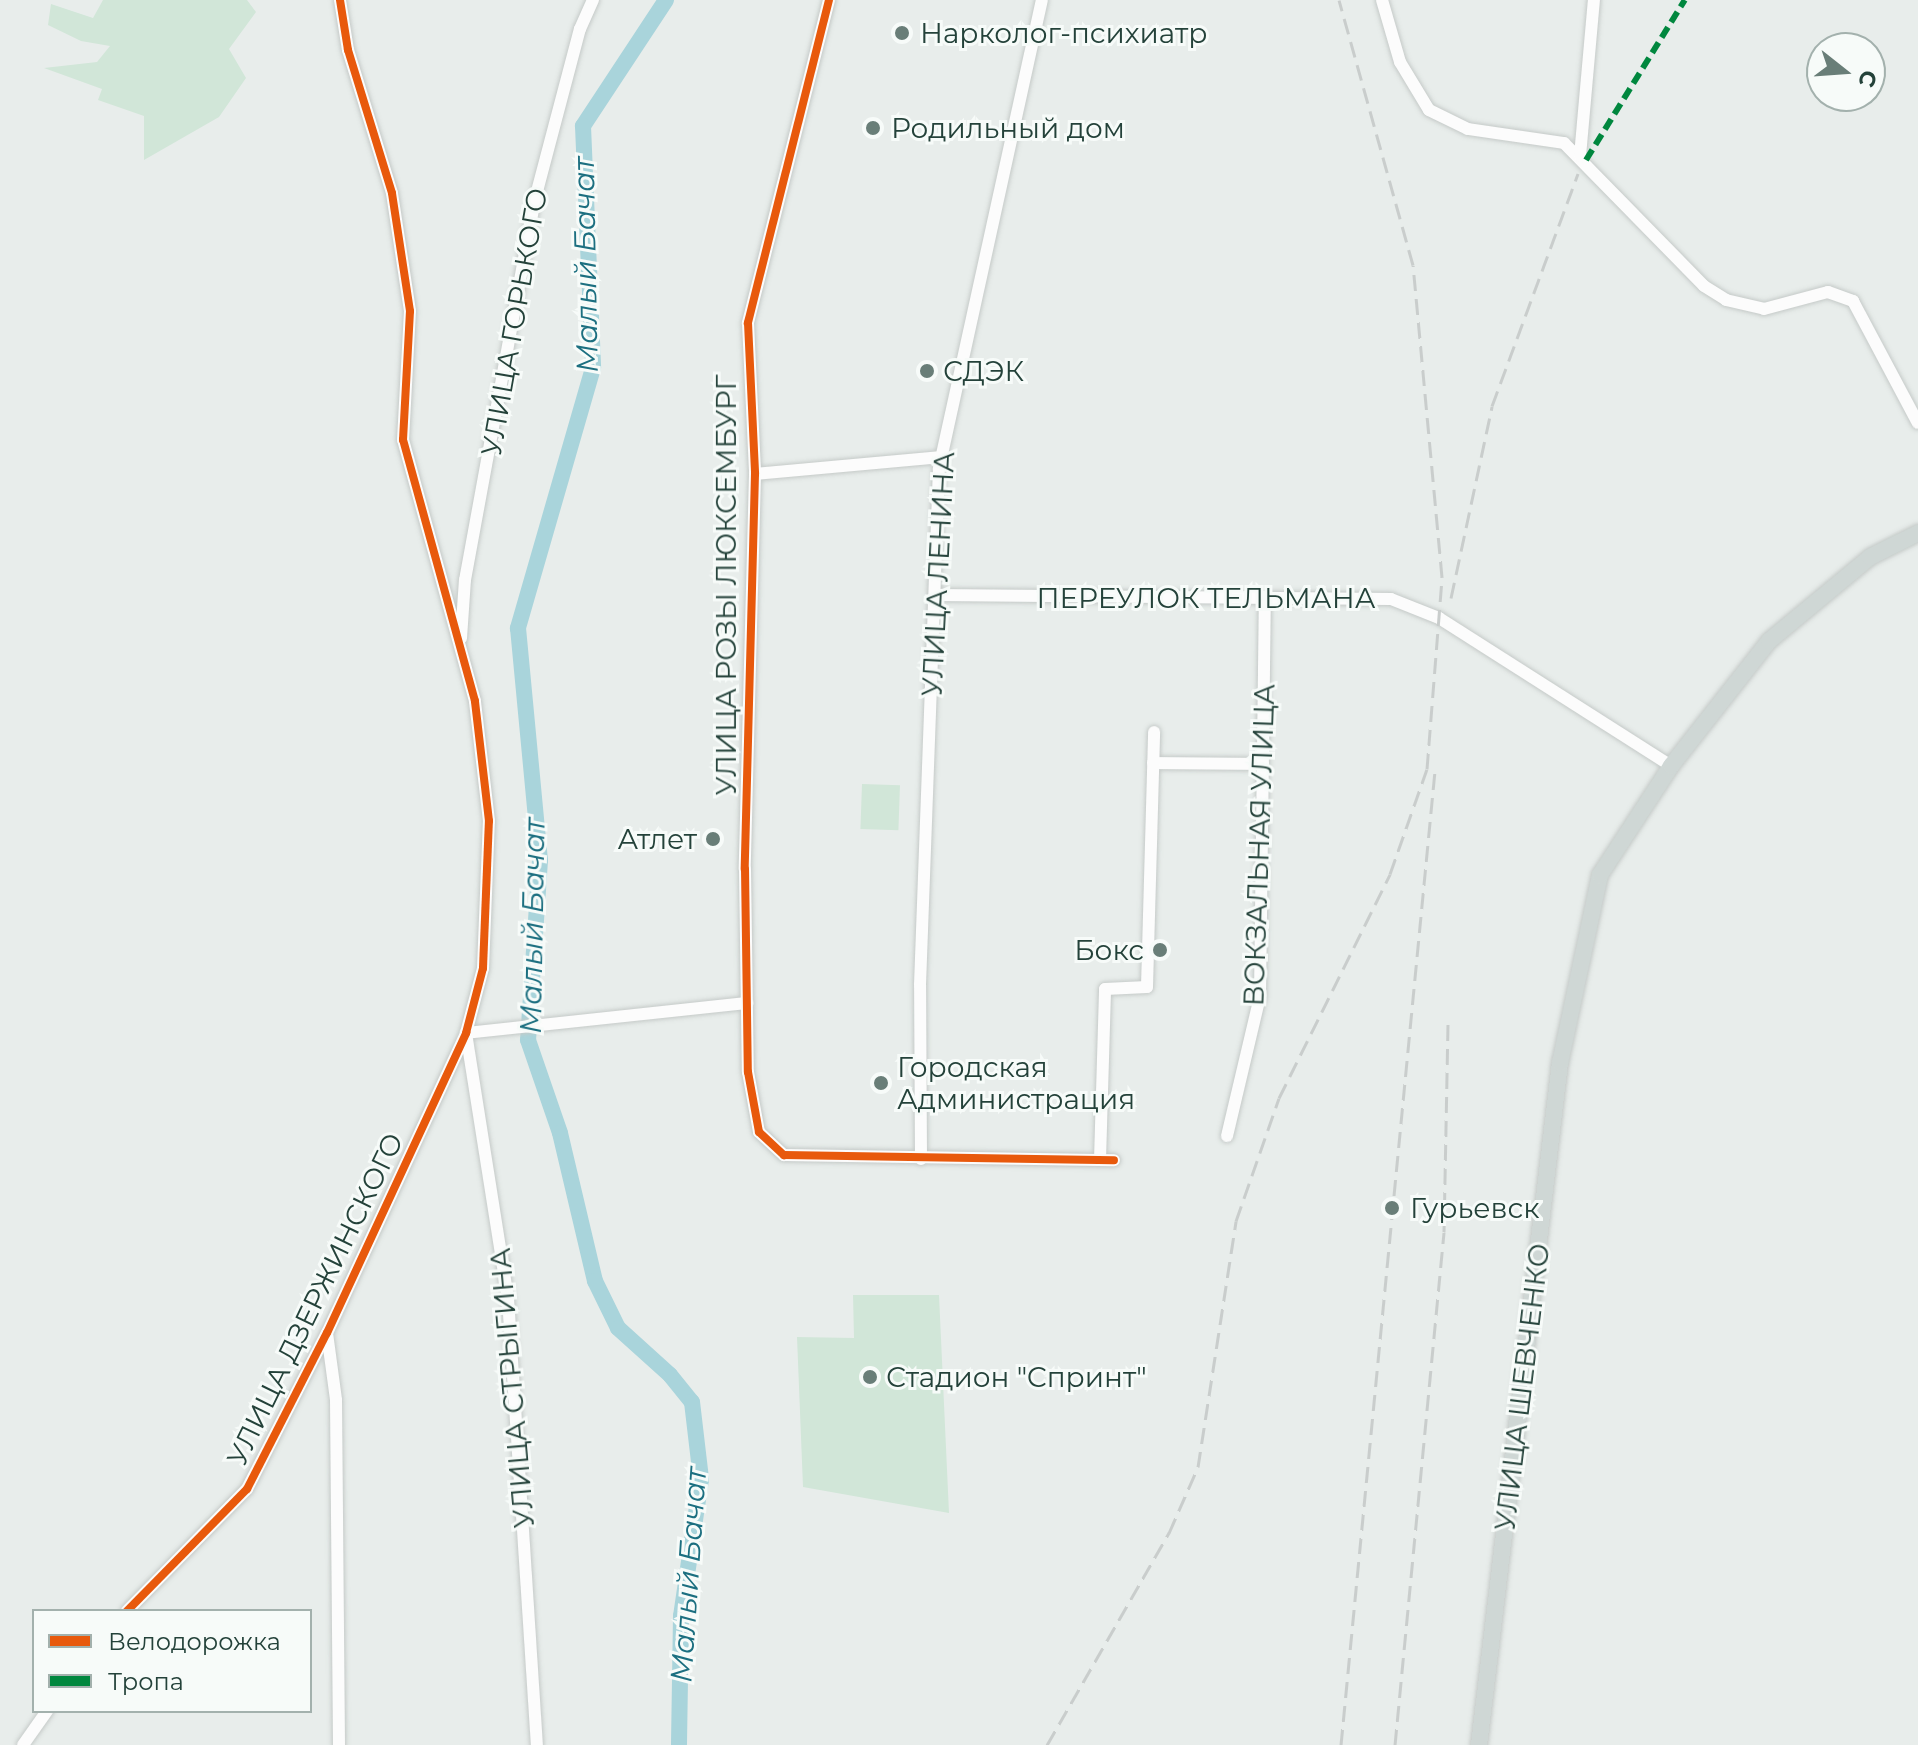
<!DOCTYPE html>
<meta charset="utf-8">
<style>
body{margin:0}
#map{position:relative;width:1918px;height:1745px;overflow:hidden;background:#e8edeb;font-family:Montserrat,sans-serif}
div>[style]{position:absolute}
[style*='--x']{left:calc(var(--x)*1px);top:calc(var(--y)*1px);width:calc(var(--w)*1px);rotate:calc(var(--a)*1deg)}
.green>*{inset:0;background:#d1e6d8;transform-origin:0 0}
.river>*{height:16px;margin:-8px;padding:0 8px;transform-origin:8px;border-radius:8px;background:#a9d4db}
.roads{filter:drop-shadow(0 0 2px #c5cac8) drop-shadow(0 0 2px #c5cac8)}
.minor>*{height:12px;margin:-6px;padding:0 6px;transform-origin:6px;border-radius:6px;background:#fcfcfc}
.major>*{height:16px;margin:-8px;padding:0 8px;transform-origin:8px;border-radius:8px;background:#cfd7d5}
.rail>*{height:3px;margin-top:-1.5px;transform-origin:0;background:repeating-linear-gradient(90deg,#c9cdcc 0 16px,transparent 0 24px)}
.quiet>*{height:6px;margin-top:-3px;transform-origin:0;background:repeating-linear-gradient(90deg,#00873e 0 12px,transparent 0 18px)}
.cycleway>*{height:8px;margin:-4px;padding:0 4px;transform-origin:4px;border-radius:4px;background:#e8590c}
.dots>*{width:22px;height:22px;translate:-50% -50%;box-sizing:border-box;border:4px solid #f7fbf9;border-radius:50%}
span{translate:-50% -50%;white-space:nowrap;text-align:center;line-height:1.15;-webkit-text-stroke:6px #f7fbf9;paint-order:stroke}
.poi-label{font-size:28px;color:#24423a}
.left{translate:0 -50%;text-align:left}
.right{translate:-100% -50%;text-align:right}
.street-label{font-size:28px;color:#24423a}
.water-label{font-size:30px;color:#1c6f80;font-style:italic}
.legend{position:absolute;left:32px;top:1609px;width:280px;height:104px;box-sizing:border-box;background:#f7fbf9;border:2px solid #a3b1ad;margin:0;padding:10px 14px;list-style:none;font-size:24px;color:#24423a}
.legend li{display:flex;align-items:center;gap:16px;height:40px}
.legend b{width:40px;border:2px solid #a3b1ad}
.north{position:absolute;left:1806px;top:32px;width:80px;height:80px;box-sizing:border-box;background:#f7fbf9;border:2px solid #a3b1ad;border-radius:50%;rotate:107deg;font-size:22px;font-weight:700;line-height:32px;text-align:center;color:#24423a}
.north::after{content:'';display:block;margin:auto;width:28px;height:36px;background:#697e78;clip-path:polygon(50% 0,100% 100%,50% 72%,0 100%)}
</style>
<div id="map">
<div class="green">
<i style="clip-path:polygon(103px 0,247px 0,256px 12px,229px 49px,246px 78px,219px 117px,144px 160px,144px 116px,98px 100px,102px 89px,44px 68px,97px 62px,110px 46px,81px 41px,48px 25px,51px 4px,93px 18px)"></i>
<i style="left:862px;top:784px;width:38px;height:45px;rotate:2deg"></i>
<i style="clip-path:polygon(853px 1295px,939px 1295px,949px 1513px,803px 1487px,797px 1337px,854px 1338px)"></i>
</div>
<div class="river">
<i style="--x:666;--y:0;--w:151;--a:123.4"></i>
<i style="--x:583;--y:126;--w:242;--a:87.6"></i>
<i style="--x:593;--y:368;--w:271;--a:106.1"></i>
<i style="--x:518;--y:628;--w:233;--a:84.6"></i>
<i style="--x:540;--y:860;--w:180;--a:93.8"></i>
<i style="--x:528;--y:1040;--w:98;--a:71"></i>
<i style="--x:560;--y:1133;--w:152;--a:76.7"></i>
<i style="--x:595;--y:1281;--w:52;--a:63.9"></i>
<i style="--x:618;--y:1328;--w:70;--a:42.1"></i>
<i style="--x:670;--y:1375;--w:35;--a:51"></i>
<i style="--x:692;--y:1402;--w:78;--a:83.3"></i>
<i style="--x:701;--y:1479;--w:138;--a:98.3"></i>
<i style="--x:681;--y:1616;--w:129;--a:90.9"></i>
</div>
<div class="roads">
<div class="minor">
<i style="--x:829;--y:0;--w:333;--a:104.1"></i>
<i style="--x:748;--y:323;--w:151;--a:87.3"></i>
<i style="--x:755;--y:474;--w:395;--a:91.5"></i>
<i style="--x:745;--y:869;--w:203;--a:89.2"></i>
<i style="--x:748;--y:1072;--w:61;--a:79.6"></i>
<i style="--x:759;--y:1132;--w:34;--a:43"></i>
<i style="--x:784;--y:1155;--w:330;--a:0.9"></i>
<i style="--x:1382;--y:0;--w:65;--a:73.8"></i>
<i style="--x:1400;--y:62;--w:56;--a:58.9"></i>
<i style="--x:1429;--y:110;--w:43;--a:26"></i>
<i style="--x:1468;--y:129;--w:97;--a:8.3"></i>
<i style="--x:1564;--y:143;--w:200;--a:45.6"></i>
<i style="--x:1704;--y:286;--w:26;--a:32"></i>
<i style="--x:1726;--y:300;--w:39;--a:13"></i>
<i style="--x:1764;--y:309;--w:66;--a:-14.9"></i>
<i style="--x:1828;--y:292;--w:27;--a:20"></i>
<i style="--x:1853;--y:301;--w:138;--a:62"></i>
<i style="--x:1580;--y:156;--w:157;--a:-84.9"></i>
<i style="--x:755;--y:474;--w:187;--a:-5.2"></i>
<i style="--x:935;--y:595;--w:456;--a:0.5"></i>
<i style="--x:1391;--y:599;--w:52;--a:21.6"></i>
<i style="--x:1439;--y:618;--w:275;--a:32.5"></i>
<i style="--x:461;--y:638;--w:58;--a:-86.1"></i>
<i style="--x:465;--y:580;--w:387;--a:-79.6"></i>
<i style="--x:535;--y:199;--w:176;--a:-75.2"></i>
<i style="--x:580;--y:29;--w:32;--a:-66"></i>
<i style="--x:1153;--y:763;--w:110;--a:0.5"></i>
<i style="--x:466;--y:1033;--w:268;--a:81"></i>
<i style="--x:508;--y:1298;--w:448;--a:86.3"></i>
<i style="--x:466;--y:1033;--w:283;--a:-6.1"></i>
<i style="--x:1227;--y:1136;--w:144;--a:-76.7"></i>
<i style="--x:1260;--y:996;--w:398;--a:-89.3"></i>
<i style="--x:921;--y:1159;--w:174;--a:-90.3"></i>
<i style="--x:920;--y:985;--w:517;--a:-87.9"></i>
<i style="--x:939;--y:468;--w:479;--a:-77.6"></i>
<i style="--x:1100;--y:1160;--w:171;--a:-88.3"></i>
<i style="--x:1105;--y:989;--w:42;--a:-2.7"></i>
<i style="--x:1147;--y:987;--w:255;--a:-88.4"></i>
<i style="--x:327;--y:1333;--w:68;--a:82.3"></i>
<i style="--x:336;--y:1400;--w:345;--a:89.5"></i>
<i style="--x:127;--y:1611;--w:171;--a:-45.5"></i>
<i style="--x:247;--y:1489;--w:175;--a:-62.9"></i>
<i style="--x:327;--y:1333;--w:331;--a:-65.1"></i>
<i style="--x:466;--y:1033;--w:67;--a:-75.3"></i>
<i style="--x:483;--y:968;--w:147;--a:-87.7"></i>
<i style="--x:489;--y:821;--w:121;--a:-96.7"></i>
<i style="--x:475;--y:701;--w:271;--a:-105.4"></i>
<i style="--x:403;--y:440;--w:129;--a:-86.9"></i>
<i style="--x:410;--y:311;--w:119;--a:-98.7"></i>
<i style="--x:392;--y:193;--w:150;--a:-107.1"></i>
<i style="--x:348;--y:50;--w:51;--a:-99.1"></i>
<i style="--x:23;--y:1745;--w:42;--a:-54.8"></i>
</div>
<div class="major">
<i style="--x:1479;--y:1745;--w:687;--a:-83.23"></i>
<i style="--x:1560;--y:1063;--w:192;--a:-78"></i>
<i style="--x:1600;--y:875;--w:130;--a:-56.9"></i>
<i style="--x:1671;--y:766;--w:159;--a:-51.9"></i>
<i style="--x:1769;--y:641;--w:131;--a:-39.7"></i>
<i style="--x:1870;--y:557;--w:54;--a:-26.6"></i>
</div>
</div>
<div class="rail">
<i style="--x:1451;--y:598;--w:196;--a:-77.9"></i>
<i style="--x:1492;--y:406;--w:248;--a:-69.7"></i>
<i style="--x:1047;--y:1745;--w:245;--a:-60.1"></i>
<i style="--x:1169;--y:1533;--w:72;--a:-66.3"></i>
<i style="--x:1198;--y:1467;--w:249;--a:-81.2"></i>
<i style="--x:1236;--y:1221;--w:130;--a:-70.7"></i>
<i style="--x:1279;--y:1098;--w:250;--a:-63.6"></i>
<i style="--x:1390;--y:874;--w:111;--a:-70.6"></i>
<i style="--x:1427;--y:769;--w:193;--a:-85.5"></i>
<i style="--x:1442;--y:577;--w:313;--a:-95.3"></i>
<i style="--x:1413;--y:265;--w:275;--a:-105.6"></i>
<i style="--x:1341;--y:1745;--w:980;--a:-84.49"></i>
<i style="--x:1395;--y:1745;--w:515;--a:-84.54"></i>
<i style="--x:1444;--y:1232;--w:214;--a:-88.9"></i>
</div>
<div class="quiet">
<i style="--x:1586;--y:160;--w:188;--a:-58.3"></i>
</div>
<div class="cycleway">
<i style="--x:829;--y:0;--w:333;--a:104.1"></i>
<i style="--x:748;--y:323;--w:151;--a:87.3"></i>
<i style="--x:755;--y:474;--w:395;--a:91.5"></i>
<i style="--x:745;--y:869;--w:203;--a:89.2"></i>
<i style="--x:748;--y:1072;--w:61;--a:79.6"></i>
<i style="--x:759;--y:1132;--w:34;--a:43"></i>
<i style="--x:784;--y:1155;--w:330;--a:0.9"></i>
<i style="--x:127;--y:1611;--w:171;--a:-45.5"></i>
<i style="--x:247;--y:1489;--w:175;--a:-62.9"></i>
<i style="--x:327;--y:1333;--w:331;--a:-65.1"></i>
<i style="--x:466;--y:1033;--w:67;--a:-75.3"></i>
<i style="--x:483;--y:968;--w:147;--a:-87.7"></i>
<i style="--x:489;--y:821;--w:121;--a:-96.7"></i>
<i style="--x:475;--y:701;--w:271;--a:-105.4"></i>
<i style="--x:403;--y:440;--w:129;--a:-86.9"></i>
<i style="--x:410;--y:311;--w:119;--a:-98.7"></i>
<i style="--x:392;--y:193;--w:150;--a:-107.1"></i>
<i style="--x:348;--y:50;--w:51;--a:-99.1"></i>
</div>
<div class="dots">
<i style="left:902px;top:33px;background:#697e78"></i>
<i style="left:873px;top:128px;background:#697e78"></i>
<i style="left:927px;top:371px;background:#697e78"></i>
<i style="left:713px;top:839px;background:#697e78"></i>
<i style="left:1160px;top:950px;background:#697e78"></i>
<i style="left:881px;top:1083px;background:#697e78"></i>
<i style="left:1392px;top:1208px;background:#697e78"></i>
<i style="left:870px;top:1377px;background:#697e78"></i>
</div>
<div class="poi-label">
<span class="left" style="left:920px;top:33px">Нарколог-психиатр</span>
<span class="left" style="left:891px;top:128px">Родильный дом</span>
<span class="left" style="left:943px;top:371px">СДЭК</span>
<span class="right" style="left:697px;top:839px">Атлет</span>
<span class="right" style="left:1144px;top:950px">Бокс</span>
<span class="left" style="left:897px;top:1083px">Городская<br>Администрация</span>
<span class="left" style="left:1410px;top:1208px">Гурьевск</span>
<span class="left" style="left:886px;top:1377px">Стадион "Спринт"</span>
</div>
<div class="street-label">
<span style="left:514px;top:322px;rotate:-80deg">УЛИЦА ГОРЬКОГО</span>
<span style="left:938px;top:574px;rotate:-87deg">УЛИЦА ЛЕНИНА</span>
<span style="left:726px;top:585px;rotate:-90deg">УЛИЦА РОЗЫ ЛЮКСЕМБУРГ</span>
<span style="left:1206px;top:598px">ПЕРЕУЛОК ТЕЛЬМАНА</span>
<span style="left:1259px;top:845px;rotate:-88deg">ВОКЗАЛЬНАЯ УЛИЦА</span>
<span style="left:315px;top:1299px;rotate:-64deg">УЛИЦА ДЗЕРЖИНСКОГО</span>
<span style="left:1522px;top:1387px;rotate:-83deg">УЛИЦА ШЕВЧЕНКО</span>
<span style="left:512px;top:1388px;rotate:-95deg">УЛИЦА СТРЫГИНА</span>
</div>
<div class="water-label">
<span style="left:586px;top:265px;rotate:-91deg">Малый Бачат</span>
<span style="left:533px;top:926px;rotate:-89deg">Малый Бачат</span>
<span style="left:689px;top:1575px;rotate:-86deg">Малый Бачат</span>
</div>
<ul class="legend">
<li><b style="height:10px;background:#e8590c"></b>Велодорожка</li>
<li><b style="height:10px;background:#00873e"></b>Тропа</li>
</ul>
<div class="north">С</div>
</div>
